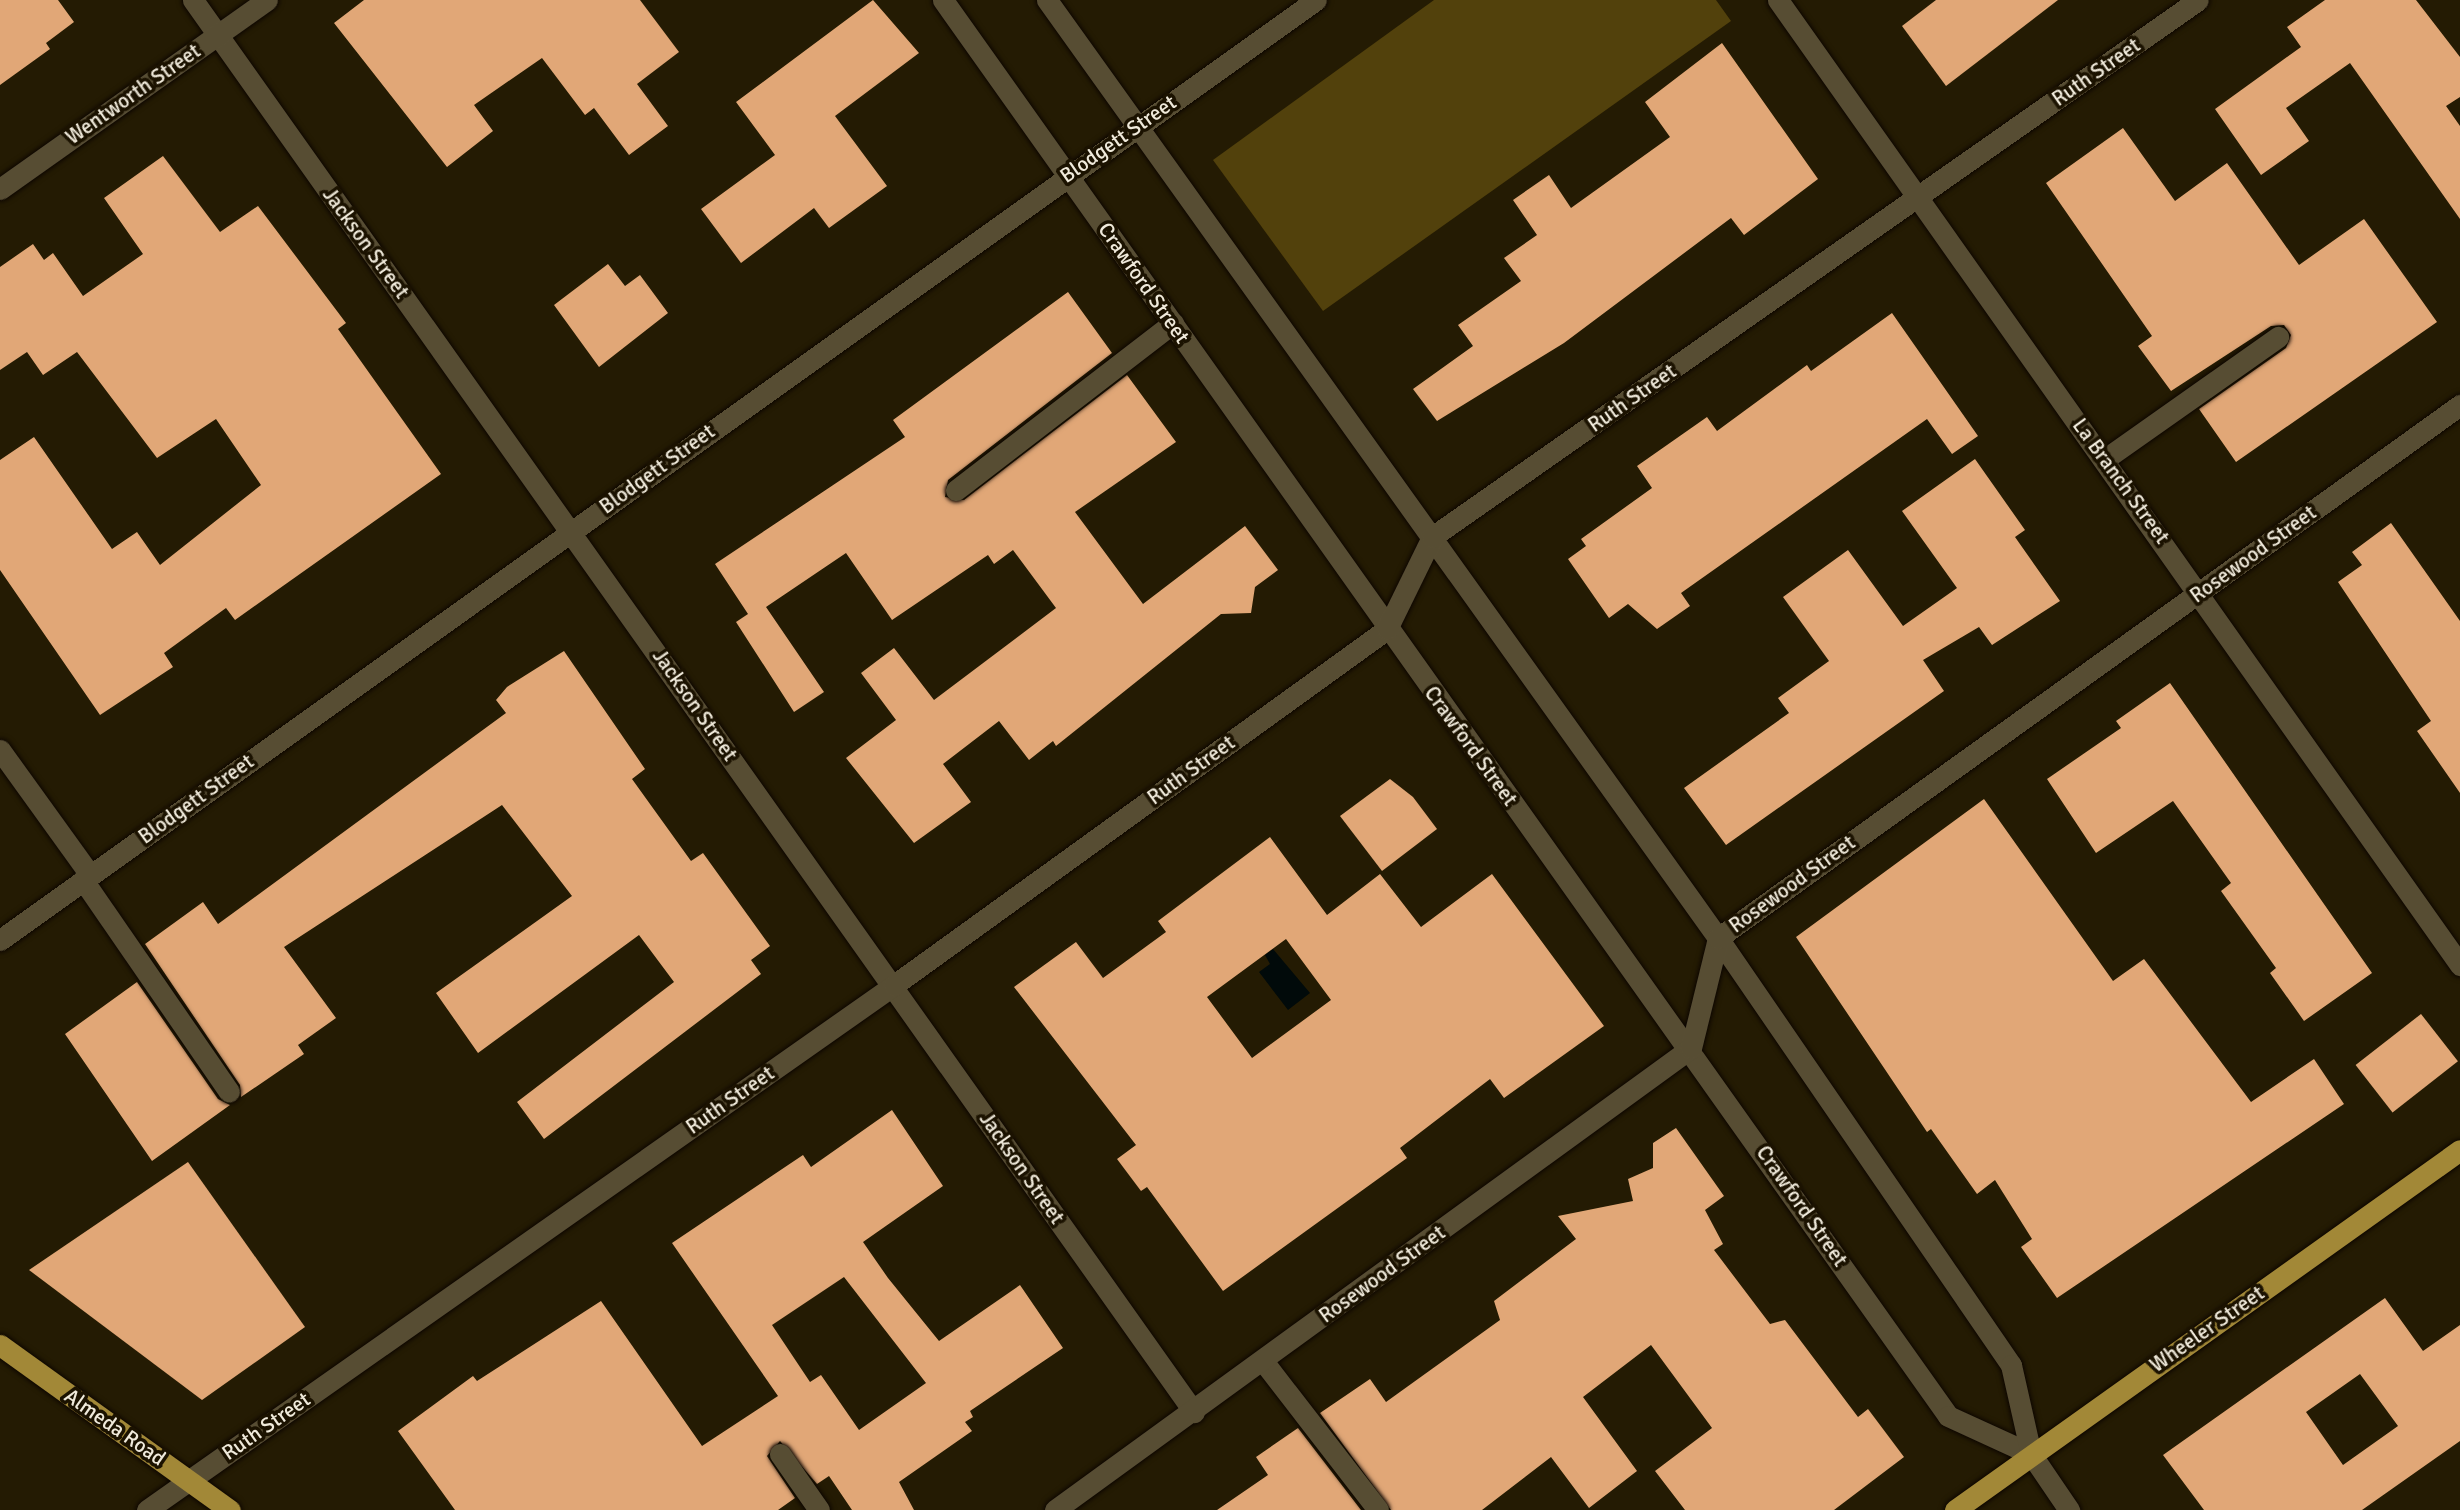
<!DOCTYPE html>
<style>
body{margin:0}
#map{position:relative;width:2460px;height:1510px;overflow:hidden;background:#241b03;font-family:Signika,sans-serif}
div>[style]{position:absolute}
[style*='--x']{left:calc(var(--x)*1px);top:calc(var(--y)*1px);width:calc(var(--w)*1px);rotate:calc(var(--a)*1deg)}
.green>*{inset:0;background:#52410c}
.water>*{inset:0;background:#010a0a}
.building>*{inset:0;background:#e1a777;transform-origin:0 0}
.roads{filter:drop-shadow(0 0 2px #0d0600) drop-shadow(0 0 2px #0d0600)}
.minor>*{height:21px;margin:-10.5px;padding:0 10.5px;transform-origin:10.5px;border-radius:10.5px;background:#574d33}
.major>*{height:21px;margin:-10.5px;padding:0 10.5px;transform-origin:10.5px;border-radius:10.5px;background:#a28837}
span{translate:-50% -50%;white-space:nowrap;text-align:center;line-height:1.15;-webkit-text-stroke:7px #1b1200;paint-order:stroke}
.street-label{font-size:21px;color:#f0eadb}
</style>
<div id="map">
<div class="green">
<i style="clip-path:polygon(1434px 0,1716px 0,1731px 21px,1323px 311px,1213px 160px)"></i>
</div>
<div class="water">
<i style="clip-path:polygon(1273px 949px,1310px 993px,1288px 1010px,1259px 972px,1270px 964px,1265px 955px)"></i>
</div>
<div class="building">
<i style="clip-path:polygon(0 0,58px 0,74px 22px,46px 43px,50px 49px,0 85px)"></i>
<i style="clip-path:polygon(364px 0,640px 0,679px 52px,637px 84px,668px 126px,629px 155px,594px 108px,585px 115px,542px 58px,474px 105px,493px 131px,447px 167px,334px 23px)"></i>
<i style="clip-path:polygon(873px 0,919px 53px,835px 116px,887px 186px,829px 228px,814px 208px,741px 263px,701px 209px,775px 155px,736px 102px)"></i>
<i style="clip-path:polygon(1936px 0,2058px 0,1946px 86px,1902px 26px)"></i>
<i style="clip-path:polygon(2325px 0,2416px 0,2460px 57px,2460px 97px,2446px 106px,2460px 126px,2460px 219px,2350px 63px,2286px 108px,2309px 141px,2261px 175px,2215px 109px,2301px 47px,2287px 27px)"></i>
<i style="clip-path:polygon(1722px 43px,1818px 179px,1744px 235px,1731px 218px,1564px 343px,1437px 421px,1413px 389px,1473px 346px,1458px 325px,1521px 281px,1504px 258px,1537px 235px,1513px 200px,1549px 175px,1571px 208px,1670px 137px,1645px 102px)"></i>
<i style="clip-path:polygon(2123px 128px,2175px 201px,2227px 163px,2299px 265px,2364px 219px,2437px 322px,2236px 462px,2199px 409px,2286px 348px,2291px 335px,2284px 325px,2271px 326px,2171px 391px,2138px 346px,2152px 336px,2046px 183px)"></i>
<i style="clip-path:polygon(163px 156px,220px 232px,258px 206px,346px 323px,338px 329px,441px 474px,235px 620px,226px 608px,164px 653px,173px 667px,100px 715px,0 570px,0 460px,34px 437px,112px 549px,137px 532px,160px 565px,261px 485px,216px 419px,157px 458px,77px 352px,43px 375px,27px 352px,0 370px,0 267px,33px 244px,44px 260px,53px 253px,83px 296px,143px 254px,104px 198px)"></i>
<i style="clip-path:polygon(608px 264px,625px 286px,640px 275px,668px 313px,599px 367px,554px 305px)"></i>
<i style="clip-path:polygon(1068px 292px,1112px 353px,948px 480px,945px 497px,964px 500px,1127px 375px,1176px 442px,1075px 512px,1143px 604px,1245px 526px,1278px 570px,1255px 587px,1251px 613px,1221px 614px,1056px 746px,1053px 741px,1029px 760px,999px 721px,943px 764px,971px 802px,914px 843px,846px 758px,896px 720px,861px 673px,894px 648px,934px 700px,1056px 608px,1013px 550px,994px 564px,988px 555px,892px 620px,846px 553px,766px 607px,824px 692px,794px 712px,736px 622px,748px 614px,715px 564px,905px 437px,893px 420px)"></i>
<i style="clip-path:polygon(1892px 313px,1978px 436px,1952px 454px,1927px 419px,1681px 593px,1690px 606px,1657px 629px,1628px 604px,1609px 618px,1568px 559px,1586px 546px,1581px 539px,1652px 488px,1637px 466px,1707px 417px,1717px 431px,1807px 365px,1811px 371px)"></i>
<i style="clip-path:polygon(1975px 459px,2025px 530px,2015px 537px,2060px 601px,1992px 645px,1979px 627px,1923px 660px,1944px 691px,1726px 845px,1684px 788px,1789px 713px,1778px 698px,1829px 661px,1783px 597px,1848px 550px,1903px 626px,1957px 588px,1902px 511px)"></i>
<i style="clip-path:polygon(2391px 523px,2460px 621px,2460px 793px,2417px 731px,2431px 721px,2338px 582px,2362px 565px,2352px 552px)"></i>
<i style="clip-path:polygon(564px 651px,645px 769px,632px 779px,691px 861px,703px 853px,770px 946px,751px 960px,761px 974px,544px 1139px,517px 1102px,674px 982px,639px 935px,478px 1053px,436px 993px,572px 896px,502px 805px,284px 947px,336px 1018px,298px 1045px,304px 1054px,241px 1097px,240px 1085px,145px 944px,203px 902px,218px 924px,506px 713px,496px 700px,507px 687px)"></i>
<i style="clip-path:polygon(2170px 683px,2372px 973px,2304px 1021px,2270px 973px,2276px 968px,2221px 891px,2231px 883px,2173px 801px,2096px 853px,2047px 779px,2121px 728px,2116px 721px)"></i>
<i style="clip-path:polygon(1390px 779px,1413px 797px,1437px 829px,1382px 871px,1340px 816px)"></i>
<i style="clip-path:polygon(1984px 799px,2113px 981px,2144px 959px,2251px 1102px,2314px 1059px,2344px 1104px,2057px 1298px,2021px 1247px,2032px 1239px,1995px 1180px,1977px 1194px,1931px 1129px,1927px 1132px,1796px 937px)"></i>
<i style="clip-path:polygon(evenodd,1270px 837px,1327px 915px,1380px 874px,1421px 927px,1492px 874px,1604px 1026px,1504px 1098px,1490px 1079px,1400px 1148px,1407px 1158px,1223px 1291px,1147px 1187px,1141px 1191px,1117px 1159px,1136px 1145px,1014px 987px,1076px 942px,1103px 978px,1166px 932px,1158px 921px,1270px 837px,1286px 939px,1331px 1000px,1252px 1058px,1207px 997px,1286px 939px)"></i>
<i style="clip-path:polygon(137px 982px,218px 1099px,230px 1105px,152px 1161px,65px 1034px)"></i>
<i style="left:2421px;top:1014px;width:60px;height:83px;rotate:52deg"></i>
<i style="clip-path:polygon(evenodd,892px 1110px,943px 1186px,863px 1242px,888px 1278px,939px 1341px,1020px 1285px,1063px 1348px,970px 1411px,973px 1417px,965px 1422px,972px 1431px,899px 1482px,914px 1510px,852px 1510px,829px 1476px,817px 1484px,780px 1441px,767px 1456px,795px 1498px,778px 1510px,455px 1510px,398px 1431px,473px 1376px,477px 1381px,601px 1301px,702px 1446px,778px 1396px,672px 1243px,803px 1155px,811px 1167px,892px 1110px,844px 1277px,926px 1383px,859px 1430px,821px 1375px,810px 1382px,772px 1325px,844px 1277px)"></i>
<i style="clip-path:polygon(1676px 1128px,1724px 1196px,1705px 1210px,1723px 1244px,1714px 1250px,1770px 1324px,1785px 1320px,1858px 1417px,1868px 1409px,1904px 1457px,1834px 1510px,1685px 1510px,1655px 1471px,1712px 1428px,1651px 1345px,1583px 1397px,1637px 1471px,1589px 1508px,1551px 1457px,1482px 1510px,1391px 1510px,1320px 1413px,1370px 1379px,1386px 1402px,1500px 1320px,1494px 1301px,1576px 1239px,1558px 1216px,1633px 1201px,1628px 1179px,1653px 1168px,1653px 1143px)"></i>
<i style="clip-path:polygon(188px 1162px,305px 1327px,202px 1400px,29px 1270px)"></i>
<i style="clip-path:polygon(evenodd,2385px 1298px,2423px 1351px,2460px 1325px,2460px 1441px,2362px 1510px,2204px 1510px,2163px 1455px,2385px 1298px,2360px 1374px,2398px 1426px,2343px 1465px,2306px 1412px,2360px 1374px)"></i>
<i style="clip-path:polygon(1298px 1428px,1361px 1510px,1217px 1510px,1268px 1475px,1256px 1457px)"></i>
</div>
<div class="roads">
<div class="minor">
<i style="--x:193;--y:0;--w:1731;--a:54.67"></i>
<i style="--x:943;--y:0;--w:1736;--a:54.63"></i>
<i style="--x:1948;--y:1416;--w:91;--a:24.6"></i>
<i style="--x:1047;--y:0;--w:1153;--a:54.42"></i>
<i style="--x:1718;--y:938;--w:518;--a:55.54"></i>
<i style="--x:2011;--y:1365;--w:91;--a:77.3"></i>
<i style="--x:2031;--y:1454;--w:68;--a:55.8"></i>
<i style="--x:1778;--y:0;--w:1182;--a:54.75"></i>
<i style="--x:0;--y:189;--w:327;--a:-35.3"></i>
<i style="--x:2105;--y:459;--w:212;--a:-35.2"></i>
<i style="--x:956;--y:490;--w:274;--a:-37.6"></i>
<i style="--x:0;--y:750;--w:154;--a:54.2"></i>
<i style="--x:83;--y:880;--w:257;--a:55.4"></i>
<i style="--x:0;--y:940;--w:1617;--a:-35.54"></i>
<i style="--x:1263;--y:1361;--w:188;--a:52.3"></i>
<i style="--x:780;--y:1454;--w:68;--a:55.1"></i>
<i style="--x:147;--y:1510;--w:913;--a:-35.1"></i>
<i style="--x:894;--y:985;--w:608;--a:-35.83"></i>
<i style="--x:1387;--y:629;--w:102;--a:-63.9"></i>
<i style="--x:1432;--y:537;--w:935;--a:-35.03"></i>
<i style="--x:1055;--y:1510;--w:786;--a:-36"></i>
<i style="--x:1691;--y:1048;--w:113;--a:-76.2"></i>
<i style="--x:1718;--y:938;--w:914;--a:-35.69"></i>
</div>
<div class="major">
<i style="--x:0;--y:1345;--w:283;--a:35.7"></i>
<i style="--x:1955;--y:1510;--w:620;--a:-35.48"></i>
</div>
</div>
<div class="street-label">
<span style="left:2096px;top:72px;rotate:-35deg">Ruth Street</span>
<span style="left:133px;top:94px;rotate:-35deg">Wentworth Street</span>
<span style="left:1118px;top:139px;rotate:-35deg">Blodgett Street</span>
<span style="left:366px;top:243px;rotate:54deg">Jackson Street</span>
<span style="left:1144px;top:283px;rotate:55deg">Crawford Street</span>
<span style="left:1632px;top:398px;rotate:-35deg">Ruth Street</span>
<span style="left:657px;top:469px;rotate:-36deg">Blodgett Street</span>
<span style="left:2121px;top:481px;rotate:54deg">La Branch Street</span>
<span style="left:2253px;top:554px;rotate:-36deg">Rosewood Street</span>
<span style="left:695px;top:705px;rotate:55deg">Jackson Street</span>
<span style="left:1471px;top:746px;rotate:54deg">Crawford Street</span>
<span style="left:1191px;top:770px;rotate:-36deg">Ruth Street</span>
<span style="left:196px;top:799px;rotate:-36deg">Blodgett Street</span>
<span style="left:1792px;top:884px;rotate:-36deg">Rosewood Street</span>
<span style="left:730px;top:1100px;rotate:-35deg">Ruth Street</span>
<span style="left:1022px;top:1168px;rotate:55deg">Jackson Street</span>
<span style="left:1802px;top:1206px;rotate:55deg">Crawford Street</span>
<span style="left:1382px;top:1274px;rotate:-36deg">Rosewood Street</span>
<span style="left:2207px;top:1329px;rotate:-35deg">Wheeler Street</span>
<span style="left:266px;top:1426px;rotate:-35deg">Ruth Street</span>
<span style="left:115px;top:1427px;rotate:35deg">Almeda Road</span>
</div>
</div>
